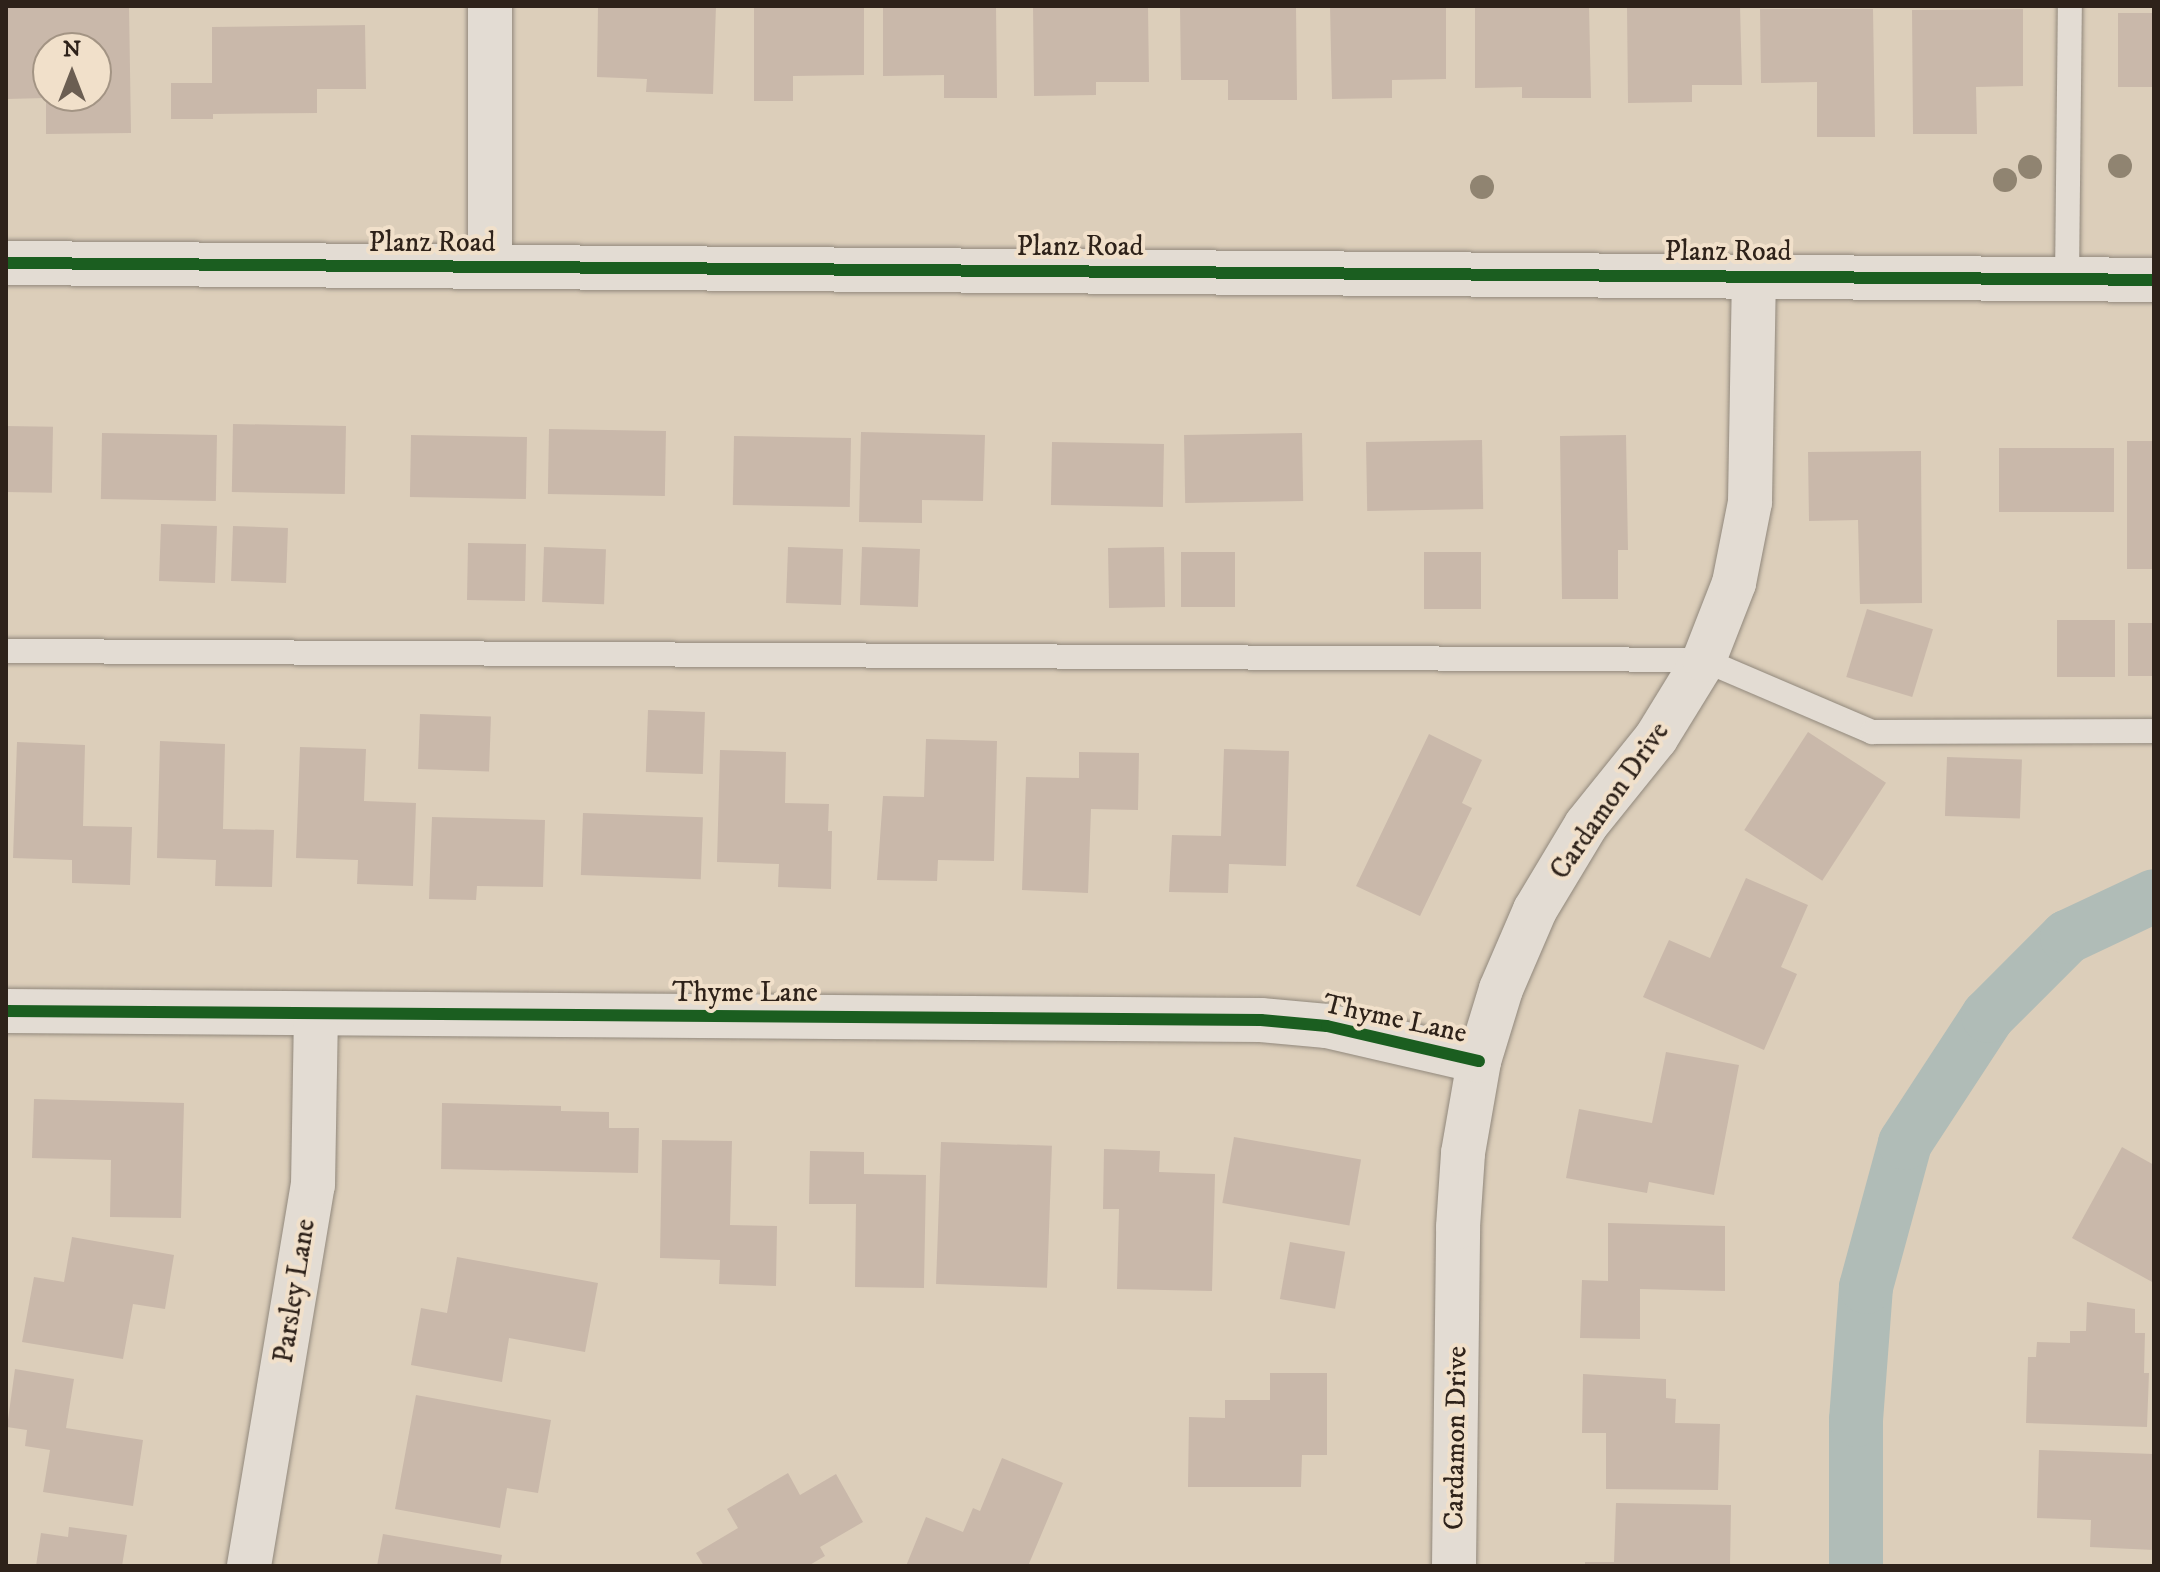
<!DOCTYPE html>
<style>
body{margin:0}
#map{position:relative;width:2160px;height:1572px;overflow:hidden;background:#dcceba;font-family:"IM FELL DW Pica",serif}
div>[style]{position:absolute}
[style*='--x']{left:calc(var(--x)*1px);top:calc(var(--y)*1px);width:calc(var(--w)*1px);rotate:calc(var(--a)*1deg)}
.canal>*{height:54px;margin:-27px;padding:0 27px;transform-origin:27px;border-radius:27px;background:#b0bcb7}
.building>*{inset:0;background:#c9b8aa;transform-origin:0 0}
.roads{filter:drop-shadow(0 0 2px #91887c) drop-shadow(0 0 2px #91887c)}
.service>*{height:24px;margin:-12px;padding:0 12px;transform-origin:12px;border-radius:12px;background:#e3dcd3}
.minor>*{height:44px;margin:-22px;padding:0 22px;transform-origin:22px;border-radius:22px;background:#e3dcd3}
.tertiary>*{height:44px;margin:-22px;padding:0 22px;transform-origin:22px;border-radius:22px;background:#e3dcd3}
.cycleway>*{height:12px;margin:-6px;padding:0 6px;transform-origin:6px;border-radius:6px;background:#1b5e20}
.trees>*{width:24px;height:24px;margin:-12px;border-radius:50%;background:#908471}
span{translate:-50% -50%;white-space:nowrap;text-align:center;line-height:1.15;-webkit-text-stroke:8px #f1e0ca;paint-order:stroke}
.street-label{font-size:28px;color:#2e221a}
.frame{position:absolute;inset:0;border:8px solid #2e221a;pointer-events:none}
.north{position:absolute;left:32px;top:32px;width:80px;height:80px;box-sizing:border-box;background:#f1e0ca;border:2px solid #a39484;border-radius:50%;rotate:0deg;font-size:22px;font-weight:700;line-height:32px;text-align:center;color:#2e221a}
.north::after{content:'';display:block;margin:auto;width:28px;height:36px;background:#6b5e52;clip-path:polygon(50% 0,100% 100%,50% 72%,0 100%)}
</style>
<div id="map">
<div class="canal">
<i style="--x:1856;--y:1566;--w:146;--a:-90"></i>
<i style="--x:1856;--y:1420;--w:133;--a:-85.7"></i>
<i style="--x:1866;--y:1287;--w:149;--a:-74.8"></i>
<i style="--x:1905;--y:1143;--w:152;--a:-56.8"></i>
<i style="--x:1988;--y:1016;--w:112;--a:-45"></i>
<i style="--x:2067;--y:937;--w:96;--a:-25.2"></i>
</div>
<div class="building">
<i style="clip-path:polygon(evenodd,6px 6px,129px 6px,131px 133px,46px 134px,46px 98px,6px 99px,6px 6px,48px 48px,96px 48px,96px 96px,48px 96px,48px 48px)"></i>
<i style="clip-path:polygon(598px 6px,716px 6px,713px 94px,646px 92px,647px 79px,597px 77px)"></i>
<i style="clip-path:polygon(754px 6px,864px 6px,864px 75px,793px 76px,793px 101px,754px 101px)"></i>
<i style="clip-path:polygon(883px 6px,996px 6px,997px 98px,944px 98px,944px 75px,883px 76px)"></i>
<i style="clip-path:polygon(1033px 6px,1148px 6px,1149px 82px,1096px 82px,1096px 95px,1034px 96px)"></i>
<i style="clip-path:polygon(1296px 6px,1297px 100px,1228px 100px,1228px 80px,1181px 80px,1180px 7px)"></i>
<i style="clip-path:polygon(1330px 6px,1446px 6px,1446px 79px,1392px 80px,1392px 98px,1332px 99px)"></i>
<i style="clip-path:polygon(1509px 6px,1589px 6px,1591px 98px,1522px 98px,1522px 87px,1475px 88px,1475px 7px)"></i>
<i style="clip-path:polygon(1740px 6px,1742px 85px,1692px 85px,1692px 102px,1628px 103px,1627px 7px)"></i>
<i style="clip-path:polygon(1760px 9px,1873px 9px,1875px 137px,1817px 137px,1817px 82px,1761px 83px)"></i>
<i style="clip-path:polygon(2023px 9px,2023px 86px,1976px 87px,1977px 134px,1913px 134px,1912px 10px)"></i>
<i style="left:2154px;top:13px;width:74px;height:36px;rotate:90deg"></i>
<i style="clip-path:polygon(365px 25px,366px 89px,317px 89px,317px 113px,213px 114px,213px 119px,171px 119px,171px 83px,212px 83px,212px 27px)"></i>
<i style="left:233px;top:424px;width:113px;height:68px;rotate:1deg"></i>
<i style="left:6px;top:426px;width:47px;height:66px;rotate:1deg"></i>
<i style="left:549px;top:429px;width:117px;height:65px;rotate:1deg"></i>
<i style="clip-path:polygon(861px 432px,985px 435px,983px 501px,922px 500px,922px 523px,859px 522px)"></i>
<i style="left:102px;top:433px;width:115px;height:66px;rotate:1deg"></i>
<i style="left:1302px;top:433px;width:68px;height:118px;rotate:89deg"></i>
<i style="left:411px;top:435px;width:116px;height:62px;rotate:1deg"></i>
<i style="clip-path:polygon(1626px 435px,1628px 550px,1618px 550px,1618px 599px,1562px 599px,1560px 436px)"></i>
<i style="left:734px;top:436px;width:117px;height:69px;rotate:1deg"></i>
<i style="left:1482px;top:440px;width:69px;height:116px;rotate:89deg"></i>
<i style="left:2154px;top:441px;width:128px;height:27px;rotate:90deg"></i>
<i style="left:1052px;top:442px;width:112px;height:63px;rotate:1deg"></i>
<i style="left:2114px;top:448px;width:64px;height:115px;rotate:90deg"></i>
<i style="clip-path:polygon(1921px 451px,1922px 603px,1860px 604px,1858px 520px,1809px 521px,1808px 452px)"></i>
<i style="left:161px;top:524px;width:56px;height:57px;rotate:2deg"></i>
<i style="left:233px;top:526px;width:55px;height:55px;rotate:2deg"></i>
<i style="left:468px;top:543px;width:58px;height:57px;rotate:1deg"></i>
<i style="left:544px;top:547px;width:62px;height:55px;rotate:2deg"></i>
<i style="left:788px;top:547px;width:55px;height:56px;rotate:2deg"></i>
<i style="left:862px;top:547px;width:58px;height:58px;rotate:2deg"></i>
<i style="left:1164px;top:547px;width:60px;height:56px;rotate:89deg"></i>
<i style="left:1181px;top:552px;width:54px;height:55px"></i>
<i style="left:1424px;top:552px;width:57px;height:57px"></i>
<i style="left:1867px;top:609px;width:69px;height:71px;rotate:17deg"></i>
<i style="left:2057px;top:620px;width:58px;height:57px"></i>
<i style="left:2128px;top:623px;width:26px;height:53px"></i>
<i style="left:648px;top:710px;width:57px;height:62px;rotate:2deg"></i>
<i style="left:420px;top:714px;width:71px;height:55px;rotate:2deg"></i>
<i style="left:1808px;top:732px;width:93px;height:117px;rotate:33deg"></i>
<i style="clip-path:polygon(1429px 734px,1482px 760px,1462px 803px,1472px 808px,1420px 916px,1356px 886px)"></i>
<i style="clip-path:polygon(926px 739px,997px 741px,994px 861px,938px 860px,937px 881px,877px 880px,883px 796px,924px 797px)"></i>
<i style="clip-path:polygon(160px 741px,225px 744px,223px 829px,274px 830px,272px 887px,215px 886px,216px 860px,157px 858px)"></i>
<i style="clip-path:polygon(17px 742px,85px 745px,83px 826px,132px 827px,130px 885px,72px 883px,72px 860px,13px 858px)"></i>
<i style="clip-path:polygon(300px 747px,366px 749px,364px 801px,416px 803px,413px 886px,357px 884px,358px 860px,296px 858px)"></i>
<i style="clip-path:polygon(1224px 749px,1289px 751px,1286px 866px,1229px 864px,1228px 893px,1169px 892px,1172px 835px,1221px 836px)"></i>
<i style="clip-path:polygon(720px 750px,786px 752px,785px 803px,829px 804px,828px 831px,832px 831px,831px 889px,778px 887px,779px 864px,717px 862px)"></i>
<i style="clip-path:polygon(1079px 752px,1139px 753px,1138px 810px,1091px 809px,1088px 893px,1022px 890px,1026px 777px,1079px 778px)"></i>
<i style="left:1947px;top:757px;width:75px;height:59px;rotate:2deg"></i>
<i style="left:583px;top:813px;width:120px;height:62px;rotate:2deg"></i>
<i style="clip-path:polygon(432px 817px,545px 820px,543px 887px,477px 886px,476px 900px,429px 899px)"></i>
<i style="clip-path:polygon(1746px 878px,1808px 905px,1781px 967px,1797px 974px,1764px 1050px,1643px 997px,1669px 940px,1710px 958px)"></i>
<i style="clip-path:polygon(1666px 1052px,1739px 1065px,1714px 1195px,1649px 1182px,1647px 1193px,1566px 1178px,1579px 1109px,1652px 1123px)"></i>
<i style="clip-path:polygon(34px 1099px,184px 1103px,181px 1218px,110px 1217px,111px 1160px,32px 1158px)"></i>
<i style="clip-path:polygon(442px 1103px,561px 1106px,561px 1111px,609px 1112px,609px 1128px,639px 1128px,638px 1173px,441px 1169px)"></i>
<i style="left:1234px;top:1137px;width:129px;height:67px;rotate:10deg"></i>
<i style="clip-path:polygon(662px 1140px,732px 1141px,730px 1225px,777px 1226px,776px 1286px,719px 1284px,720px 1260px,660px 1258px)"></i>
<i style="left:941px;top:1142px;width:111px;height:142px;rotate:2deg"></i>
<i style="clip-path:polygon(2122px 1147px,2154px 1165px,2154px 1283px,2072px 1238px)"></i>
<i style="clip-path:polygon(1104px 1149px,1160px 1151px,1159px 1172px,1215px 1174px,1212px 1291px,1117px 1289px,1119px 1209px,1103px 1209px)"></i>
<i style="clip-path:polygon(810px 1151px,864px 1152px,864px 1174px,926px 1175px,924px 1288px,855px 1287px,856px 1204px,809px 1204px)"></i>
<i style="clip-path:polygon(1608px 1223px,1725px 1226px,1725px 1291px,1640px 1289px,1640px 1339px,1580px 1338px,1582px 1280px,1608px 1281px)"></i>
<i style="clip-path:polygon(72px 1237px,174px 1255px,165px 1309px,133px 1304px,123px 1359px,22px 1342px,34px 1277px,64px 1282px)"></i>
<i style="left:1290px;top:1242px;width:56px;height:58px;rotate:10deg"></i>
<i style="clip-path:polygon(457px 1257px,598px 1283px,585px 1352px,509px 1338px,502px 1382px,411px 1365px,421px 1308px,447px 1313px)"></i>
<i style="clip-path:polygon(2087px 1302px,2135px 1309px,2135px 1333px,2145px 1333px,2144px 1373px,2149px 1373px,2147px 1427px,2026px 1423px,2028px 1357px,2036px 1357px,2037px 1342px,2070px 1343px,2070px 1331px,2086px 1331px)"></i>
<i style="clip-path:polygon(15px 1369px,74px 1379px,66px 1428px,143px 1440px,133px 1506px,43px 1492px,50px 1450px,25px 1446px,27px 1430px,7px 1427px)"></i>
<i style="clip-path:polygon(1270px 1373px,1327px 1373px,1327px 1455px,1302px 1455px,1301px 1487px,1188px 1487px,1189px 1417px,1225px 1418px,1225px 1400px,1270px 1400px)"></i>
<i style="clip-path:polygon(1583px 1374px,1666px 1379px,1666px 1398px,1676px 1399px,1675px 1423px,1720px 1424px,1718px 1490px,1606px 1489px,1606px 1433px,1582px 1433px)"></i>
<i style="clip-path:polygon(416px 1395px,551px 1420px,538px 1493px,507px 1488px,500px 1528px,395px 1509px)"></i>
<i style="clip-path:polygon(2039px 1450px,2154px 1454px,2154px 1550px,2090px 1547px,2091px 1520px,2037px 1518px)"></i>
<i style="clip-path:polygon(1002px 1458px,1063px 1483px,1028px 1566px,906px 1566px,926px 1517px,963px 1532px,973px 1508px,980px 1511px)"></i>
<i style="clip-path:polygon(788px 1473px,800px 1495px,836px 1474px,863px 1522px,820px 1547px,825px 1556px,808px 1566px,704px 1566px,696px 1553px,738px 1528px,727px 1509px)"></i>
<i style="clip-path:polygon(1616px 1503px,1731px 1505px,1730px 1566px,1585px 1566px,1585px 1562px,1614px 1562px)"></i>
<i style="clip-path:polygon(69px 1527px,127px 1535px,122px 1566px,36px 1566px,41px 1533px,68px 1537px)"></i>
<i style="clip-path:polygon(383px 1534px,502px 1555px,500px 1566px,377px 1566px)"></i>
</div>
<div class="roads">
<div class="service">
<i style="--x:2067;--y:279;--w:273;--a:-89.4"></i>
<i style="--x:6;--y:651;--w:1698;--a:0.3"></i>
<i style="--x:1704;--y:660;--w:183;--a:23.2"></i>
<i style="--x:1872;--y:732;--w:282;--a:-0.2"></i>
</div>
<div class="minor">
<i style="--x:490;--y:6;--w:261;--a:90"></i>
<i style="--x:6;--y:1011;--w:1255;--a:0.41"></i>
<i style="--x:1261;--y:1020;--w:66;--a:5.2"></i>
<i style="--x:1327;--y:1026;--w:156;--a:13"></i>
<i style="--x:249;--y:1566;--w:386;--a:-80.5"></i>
<i style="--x:313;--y:1185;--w:171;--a:-89"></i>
<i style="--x:1454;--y:1566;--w:339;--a:-89.3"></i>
<i style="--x:1458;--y:1227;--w:74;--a:-86.1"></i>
<i style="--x:1463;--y:1153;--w:93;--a:-80.1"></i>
<i style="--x:1479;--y:1061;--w:75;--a:-73"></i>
<i style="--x:1501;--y:989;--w:86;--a:-66.7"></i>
<i style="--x:1535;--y:910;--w:99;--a:-59"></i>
<i style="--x:1586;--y:825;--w:112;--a:-51.2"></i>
<i style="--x:1656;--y:738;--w:92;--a:-58.4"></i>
<i style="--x:1704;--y:660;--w:83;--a:-68.7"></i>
<i style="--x:1734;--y:583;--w:83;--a:-78.8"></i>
<i style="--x:1750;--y:502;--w:226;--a:-89"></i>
</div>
<div class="tertiary">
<i style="--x:6;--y:263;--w:2148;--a:0.45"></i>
</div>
</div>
<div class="cycleway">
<i style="--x:6;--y:263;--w:2148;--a:0.45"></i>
<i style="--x:6;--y:1011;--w:1255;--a:0.41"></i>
<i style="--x:1261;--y:1020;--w:66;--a:5.2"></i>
<i style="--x:1327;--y:1026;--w:156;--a:13"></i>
</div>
<div class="trees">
<i style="left:2120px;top:166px"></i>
<i style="left:2030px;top:167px"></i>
<i style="left:2005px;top:180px"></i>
<i style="left:1482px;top:187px"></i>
</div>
<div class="street-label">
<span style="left:432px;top:243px">Planz Road</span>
<span style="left:1080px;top:247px">Planz Road</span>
<span style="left:1728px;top:252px">Planz Road</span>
<span style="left:1610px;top:801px;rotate:-55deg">Cardamon Drive</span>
<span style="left:745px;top:993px">Thyme Lane</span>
<span style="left:1395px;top:1019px;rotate:12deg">Thyme Lane</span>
<span style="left:295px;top:1291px;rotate:-81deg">Parsley Lane</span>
<span style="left:1456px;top:1438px;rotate:-89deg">Cardamon Drive</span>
</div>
<div class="frame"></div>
<div class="north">N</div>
</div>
